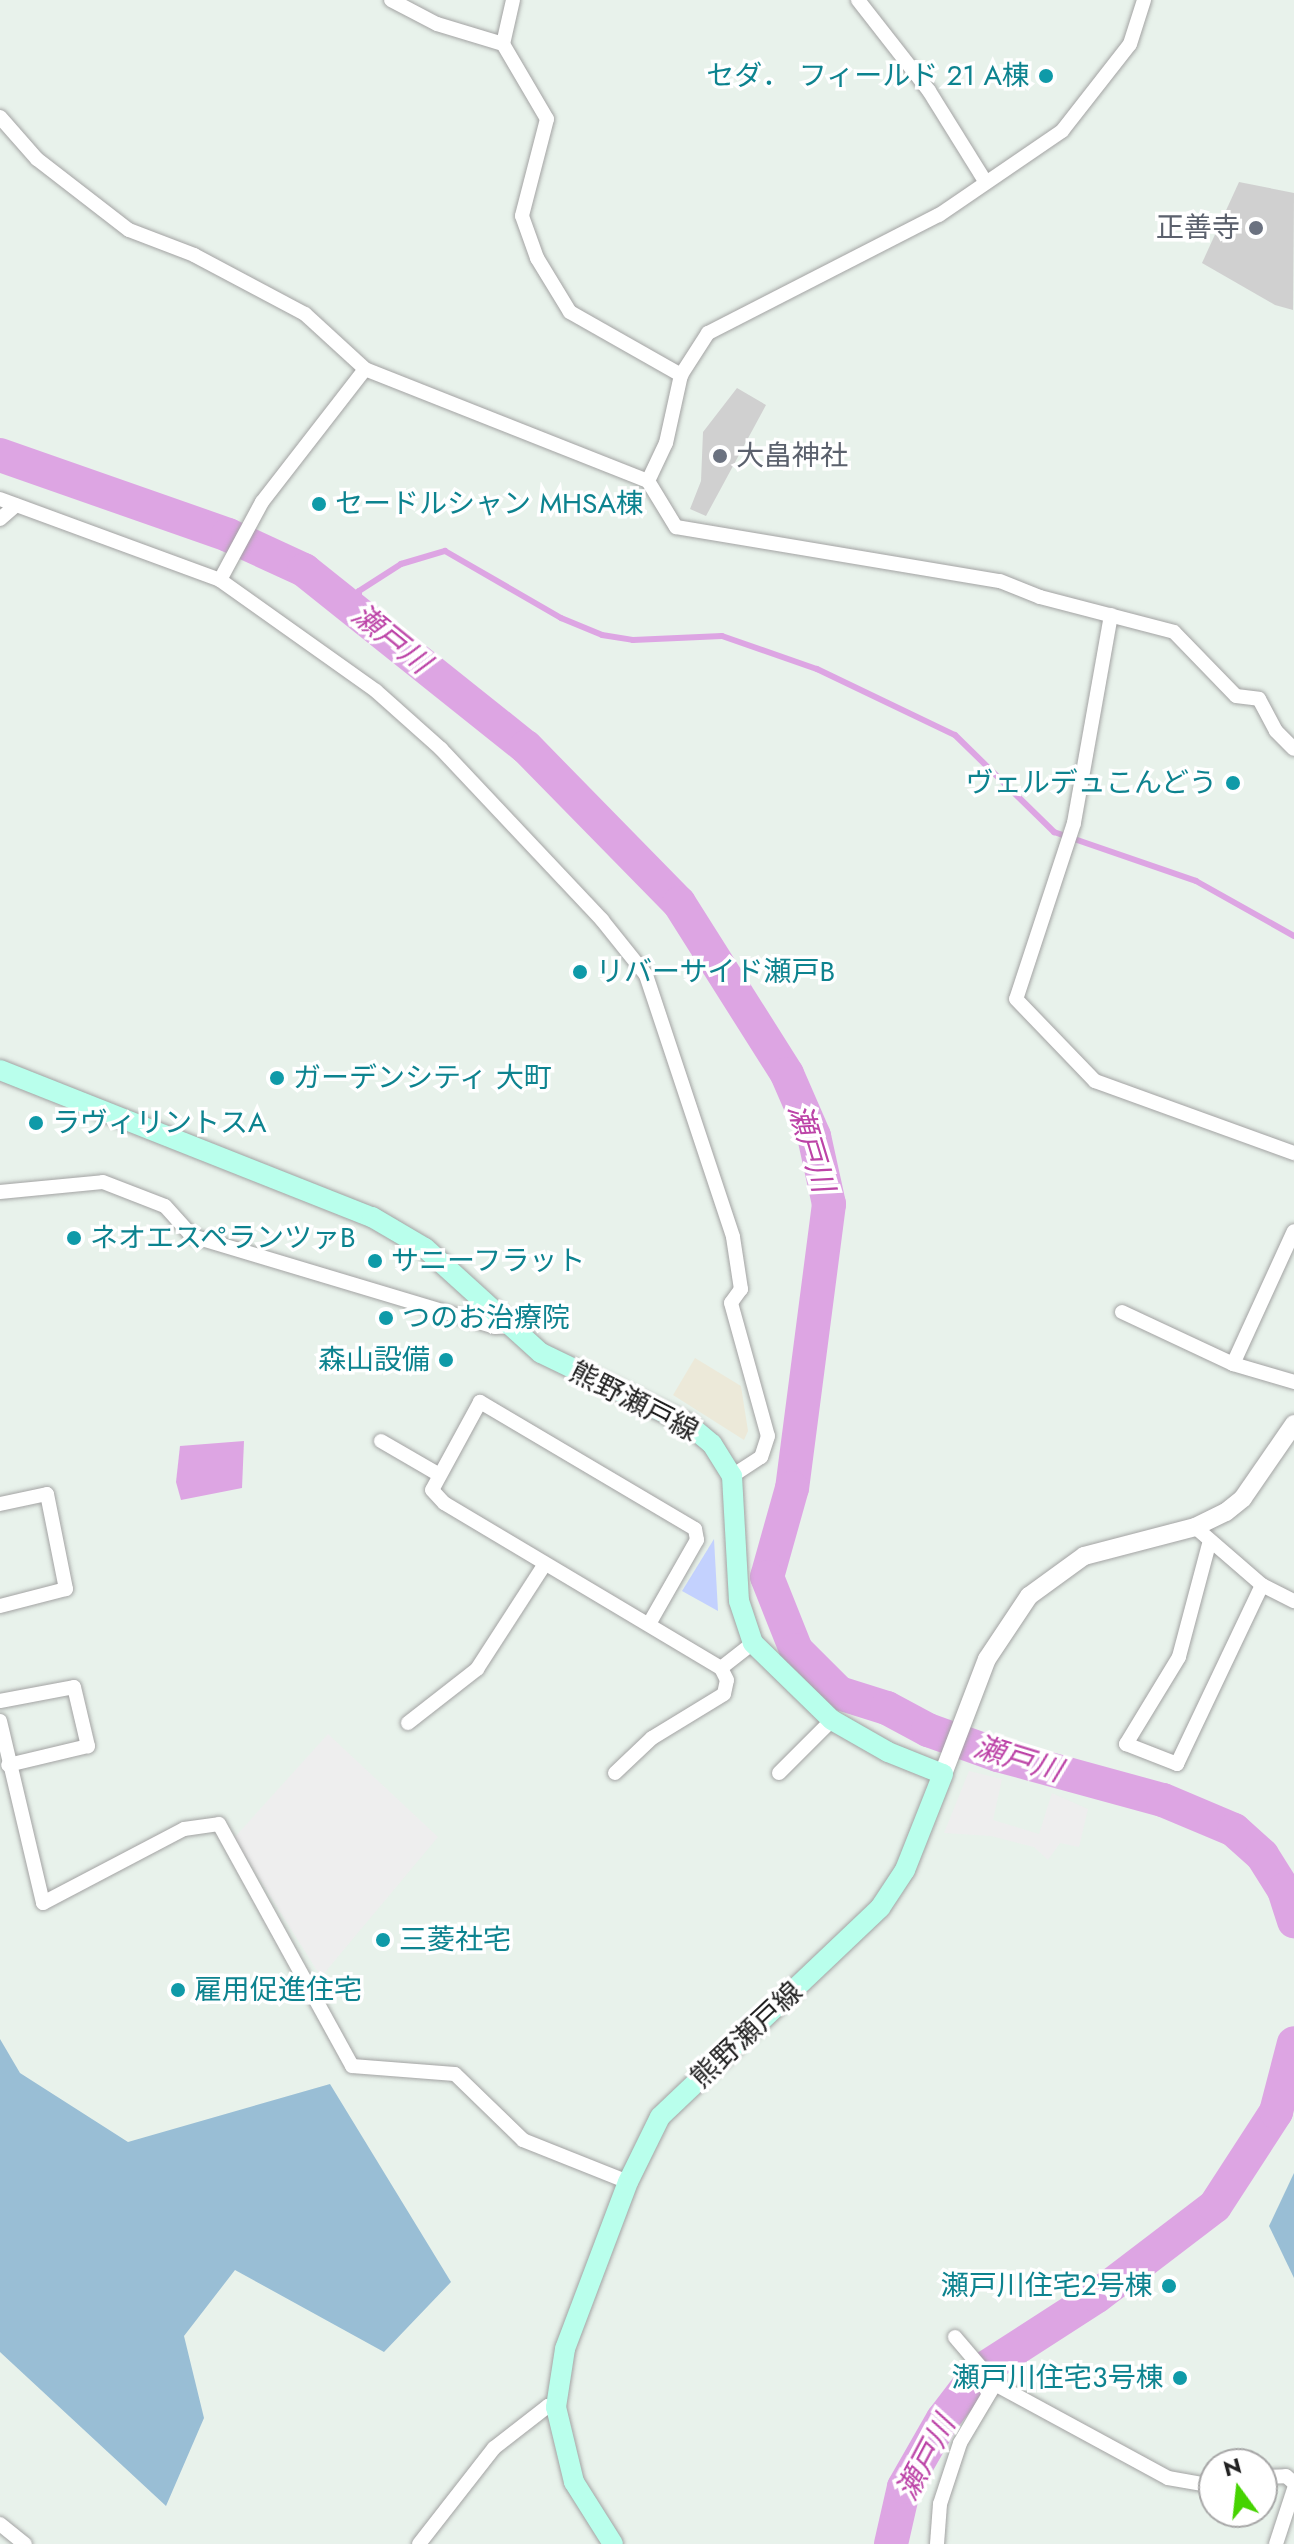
<!DOCTYPE html>
<meta charset="utf-8">
<style>
body{margin:0}
#map{position:relative;width:1294px;height:2544px;overflow:hidden;background:#e8f2eb;font-family:Jost,"Noto Sans JP",sans-serif}
div>[style]{position:absolute}
[style*='--x']{left:calc(var(--x)*1px);top:calc(var(--y)*1px);width:calc(var(--w)*1px);rotate:calc(var(--a)*1deg)}
.industrial>*{inset:0;background:#ece9d9}
.religious>*{inset:0;background:#d0d0d0}
.forest>*{inset:0;background:#99bed5}
.park>*{inset:0;background:#c3d1fe}
.parking>*{inset:0;background:#eee}
.water>*{inset:0;background:#dda5e3}
.stream>*{height:6px;margin:-3px;padding:0 3px;transform-origin:3px;border-radius:3px;background:#dda5e3}
.river>*{height:34px;margin:-17px;padding:0 17px;transform-origin:17px;border-radius:17px;background:#dda5e3}
.roads{filter:drop-shadow(0 0 2px #a3a3a3) drop-shadow(0 0 2px #a3a3a3)}
.minor>*{height:14px;margin:-7px;padding:0 7px;transform-origin:7px;border-radius:7px;background:#fff}
.tertiary>*{height:18px;margin:-9px;padding:0 9px;transform-origin:9px;border-radius:9px;background:#fff}
.secondary>*{height:20px;margin:-10px;padding:0 10px;transform-origin:10px;border-radius:10px;background:#b9ffec}
.dots>*{width:22px;height:22px;translate:-50% -50%;box-sizing:border-box;border:4px solid #fff;border-radius:50%}
span{translate:-50% -50%;white-space:nowrap;text-align:center;line-height:1.15;-webkit-text-stroke:7px #fff;paint-order:stroke}
.culture-label{font-size:28px;color:#0d838f}
.right{translate:-100% -50%;text-align:right}
.left{translate:0 -50%;text-align:left}
.worship-label{font-size:28px;color:#5b616d}
.street-label{font-size:28px;color:#222}
.water-label{font-size:30px;color:#bc43a7;font-style:italic}
.north{position:absolute;left:1198px;top:2448px;width:80px;height:80px;box-sizing:border-box;background:#fff;border:2px solid #a7a7a7;border-radius:50%;rotate:345deg;font-size:22px;font-weight:700;line-height:32px;text-align:center;color:#222}
.north::after{content:'';display:block;margin:auto;width:28px;height:36px;background:#45d300;clip-path:polygon(50% 0,100% 100%,50% 72%,0 100%)}
</style>
<div id="map">
<div class="industrial">
<i style="clip-path:polygon(695px 1358px,741px 1386px,748px 1431px,744px 1440px,673px 1395px)"></i>
</div>
<div class="religious">
<i style="clip-path:polygon(1239px 182px,1294px 193px,1293px 310px,1275px 305px,1202px 263px)"></i>
<i style="clip-path:polygon(737px 388px,766px 405px,706px 516px,690px 509px,701px 481px,703px 432px)"></i>
</div>
<div class="forest">
<i style="clip-path:polygon(0 2039px,20px 2073px,128px 2142px,330px 2084px,451px 2282px,384px 2352px,235px 2270px,184px 2336px,204px 2418px,166px 2506px,0 2352px)"></i>
<i style="clip-path:polygon(1294px 2173px,1294px 2278px,1269px 2226px)"></i>
</div>
<div class="park">
<i style="clip-path:polygon(714px 1539px,718px 1611px,682px 1591px)"></i>
</div>
<div class="parking">
<i style="clip-path:polygon(328px 1734px,438px 1837px,321px 1977px,234px 1838px)"></i>
<i style="clip-path:polygon(969px 1771px,1002px 1779px,993px 1820px,1039px 1834px,1052px 1793px,1088px 1809px,1079px 1847px,1060px 1843px,1048px 1860px,1034px 1847px,991px 1836px,944px 1833px)"></i>
</div>
<div class="water">
<i style="clip-path:polygon(244px 1441px,242px 1488px,181px 1500px,176px 1482px,180px 1446px)"></i>
</div>
<div class="stream">
<i style="--x:359;--y:614;--w:23;--a:-90"></i>
<i style="--x:359;--y:591;--w:50;--a:-32.7"></i>
<i style="--x:401;--y:564;--w:46;--a:-16.5"></i>
<i style="--x:445;--y:551;--w:134;--a:30"></i>
<i style="--x:561;--y:618;--w:44;--a:22.5"></i>
<i style="--x:602;--y:635;--w:31;--a:9"></i>
<i style="--x:633;--y:640;--w:89;--a:-2.6"></i>
<i style="--x:722;--y:636;--w:101;--a:19.2"></i>
<i style="--x:817;--y:669;--w:153;--a:25.6"></i>
<i style="--x:955;--y:735;--w:139;--a:44.4"></i>
<i style="--x:1054;--y:832;--w:150;--a:19"></i>
<i style="--x:1196;--y:881;--w:112;--a:29.3"></i>
</div>
<div class="river">
<i style="--x:0;--y:455;--w:242;--a:19.3"></i>
<i style="--x:228;--y:535;--w:84;--a:24.7"></i>
<i style="--x:304;--y:570;--w:284;--a:38.6"></i>
<i style="--x:526;--y:747;--w:219;--a:45.6"></i>
<i style="--x:679;--y:903;--w:202;--a:57.7"></i>
<i style="--x:787;--y:1074;--w:68;--a:66.5"></i>
<i style="--x:814;--y:1136;--w:70;--a:77.6"></i>
<i style="--x:829;--y:1204;--w:286;--a:97.4"></i>
<i style="--x:792;--y:1488;--w:92;--a:105.7"></i>
<i style="--x:767;--y:1577;--w:79;--a:68.3"></i>
<i style="--x:796;--y:1650;--w:61;--a:45"></i>
<i style="--x:839;--y:1693;--w:50;--a:17.4"></i>
<i style="--x:887;--y:1708;--w:47;--a:28.2"></i>
<i style="--x:928;--y:1730;--w:74;--a:19.7"></i>
<i style="--x:998;--y:1755;--w:171;--a:15.3"></i>
<i style="--x:1163;--y:1800;--w:77;--a:22.9"></i>
<i style="--x:1234;--y:1830;--w:38;--a:42"></i>
<i style="--x:1262;--y:1855;--w:41;--a:57.8"></i>
<i style="--x:1284;--y:1890;--w:33;--a:72"></i>
<i style="--x:891;--y:2544;--w:58;--a:-77.2"></i>
<i style="--x:904;--y:2487;--w:78;--a:-60.2"></i>
<i style="--x:943;--y:2419;--w:59;--a:-52.5"></i>
<i style="--x:979;--y:2372;--w:140;--a:-32.8"></i>
<i style="--x:1097;--y:2296;--w:148;--a:-37.3"></i>
<i style="--x:1215;--y:2206;--w:112;--a:-57"></i>
<i style="--x:1276;--y:2112;--w:71;--a:-75.4"></i>
</div>
<div class="roads">
<div class="minor">
<i style="--x:391;--y:0;--w:52;--a:27.6"></i>
<i style="--x:437;--y:24;--w:69;--a:16.9"></i>
<i style="--x:513;--y:0;--w:45;--a:102.8"></i>
<i style="--x:503;--y:44;--w:87;--a:59.6"></i>
<i style="--x:547;--y:119;--w:100;--a:104.5"></i>
<i style="--x:522;--y:216;--w:45;--a:70.3"></i>
<i style="--x:537;--y:258;--w:63;--a:58.6"></i>
<i style="--x:570;--y:312;--w:128;--a:29.6"></i>
<i style="--x:858;--y:0;--w:115;--a:52"></i>
<i style="--x:929;--y:91;--w:106;--a:58.1"></i>
<i style="--x:0;--y:117;--w:56;--a:48.6"></i>
<i style="--x:37;--y:159;--w:116;--a:37.7"></i>
<i style="--x:129;--y:230;--w:70;--a:21"></i>
<i style="--x:194;--y:255;--w:126;--a:28"></i>
<i style="--x:305;--y:314;--w:81;--a:42.5"></i>
<i style="--x:365;--y:369;--w:304;--a:21.6"></i>
<i style="--x:648;--y:481;--w:54;--a:58.7"></i>
<i style="--x:676;--y:527;--w:328;--a:9.5"></i>
<i style="--x:1000;--y:581;--w:43;--a:21.8"></i>
<i style="--x:1040;--y:597;--w:138;--a:14.6"></i>
<i style="--x:1174;--y:632;--w:89;--a:45.9"></i>
<i style="--x:1236;--y:696;--w:23;--a:7"></i>
<i style="--x:1259;--y:699;--w:36;--a:62"></i>
<i style="--x:1276;--y:731;--w:25;--a:45"></i>
<i style="--x:648;--y:481;--w:42;--a:-64.7"></i>
<i style="--x:666;--y:443;--w:70;--a:-77.6"></i>
<i style="--x:681;--y:375;--w:50;--a:-57.3"></i>
<i style="--x:708;--y:333;--w:259;--a:-27.1"></i>
<i style="--x:939;--y:215;--w:149;--a:-34.3"></i>
<i style="--x:1062;--y:131;--w:110;--a:-52"></i>
<i style="--x:1130;--y:44;--w:46;--a:-72.3"></i>
<i style="--x:0;--y:499;--w:234;--a:20.2"></i>
<i style="--x:220;--y:580;--w:191;--a:35.4"></i>
<i style="--x:376;--y:691;--w:87;--a:41.7"></i>
<i style="--x:441;--y:749;--w:235;--a:46.7"></i>
<i style="--x:602;--y:920;--w:70;--a:51.3"></i>
<i style="--x:646;--y:975;--w:276;--a:71.6"></i>
<i style="--x:733;--y:1237;--w:53;--a:81.3"></i>
<i style="--x:741;--y:1289;--w:17;--a:126"></i>
<i style="--x:731;--y:1303;--w:138;--a:74.5"></i>
<i style="--x:768;--y:1436;--w:22;--a:108"></i>
<i style="--x:761;--y:1457;--w:35;--a:147"></i>
<i style="--x:0;--y:519;--w:21;--a:-41"></i>
<i style="--x:220;--y:580;--w:89;--a:-61.7"></i>
<i style="--x:262;--y:502;--w:168;--a:-52.2"></i>
<i style="--x:1111;--y:615;--w:211;--a:100.1"></i>
<i style="--x:1074;--y:823;--w:185;--a:108.2"></i>
<i style="--x:1016;--y:999;--w:114;--a:46.1"></i>
<i style="--x:1095;--y:1081;--w:212;--a:19.9"></i>
<i style="--x:0;--y:1192;--w:103;--a:-5.5"></i>
<i style="--x:103;--y:1182;--w:66;--a:21.2"></i>
<i style="--x:165;--y:1206;--w:40;--a:48"></i>
<i style="--x:192;--y:1236;--w:316;--a:16.7"></i>
<i style="--x:495;--y:1327;--w:20;--a:-3"></i>
<i style="--x:1122;--y:1312;--w:123;--a:25.1"></i>
<i style="--x:1233;--y:1364;--w:64;--a:16.4"></i>
<i style="--x:1233;--y:1364;--w:146;--a:-65.4"></i>
<i style="--x:381;--y:1441;--w:66;--a:30.1"></i>
<i style="--x:0;--y:1504;--w:48;--a:-12"></i>
<i style="--x:47;--y:1494;--w:97;--a:78.7"></i>
<i style="--x:66;--y:1589;--w:68;--a:165.6"></i>
<i style="--x:1195;--y:1527;--w:89;--a:40.9"></i>
<i style="--x:1262;--y:1585;--w:36;--a:27"></i>
<i style="--x:1209;--y:1544;--w:117;--a:104.9"></i>
<i style="--x:1179;--y:1657;--w:102;--a:121.3"></i>
<i style="--x:1126;--y:1744;--w:55;--a:21.4"></i>
<i style="--x:1177;--y:1764;--w:198;--a:-64.6"></i>
<i style="--x:649;--y:1624;--w:97;--a:-60.3"></i>
<i style="--x:697;--y:1540;--w:11;--a:-100"></i>
<i style="--x:695;--y:1529;--w:250;--a:-149.4"></i>
<i style="--x:480;--y:1402;--w:100;--a:118.6"></i>
<i style="--x:432;--y:1490;--w:18;--a:47"></i>
<i style="--x:444;--y:1503;--w:322;--a:30.8"></i>
<i style="--x:721;--y:1668;--w:41;--a:-38"></i>
<i style="--x:0;--y:1701;--w:75;--a:-10.7"></i>
<i style="--x:74;--y:1687;--w:61;--a:76.7"></i>
<i style="--x:88;--y:1746;--w:82;--a:166.6"></i>
<i style="--x:0;--y:1721;--w:187;--a:76.7"></i>
<i style="--x:43;--y:1903;--w:159;--a:-27.7"></i>
<i style="--x:184;--y:1829;--w:35;--a:-8"></i>
<i style="--x:219;--y:1824;--w:276;--a:61.2"></i>
<i style="--x:352;--y:2066;--w:103;--a:4.4"></i>
<i style="--x:455;--y:2074;--w:95;--a:44.1"></i>
<i style="--x:523;--y:2140;--w:113;--a:21.8"></i>
<i style="--x:408;--y:1723;--w:88;--a:-38"></i>
<i style="--x:477;--y:1669;--w:125;--a:-57.1"></i>
<i style="--x:615;--y:1773;--w:51;--a:-43.4"></i>
<i style="--x:652;--y:1738;--w:84;--a:-31.4"></i>
<i style="--x:724;--y:1694;--w:14;--a:-78"></i>
<i style="--x:727;--y:1680;--w:13;--a:-117"></i>
<i style="--x:779;--y:1773;--w:75;--a:-45"></i>
<i style="--x:955;--y:2337;--w:62;--a:49.6"></i>
<i style="--x:995;--y:2384;--w:197;--a:28.5"></i>
<i style="--x:1168;--y:2478;--w:47;--a:9.9"></i>
<i style="--x:1262;--y:2477;--w:24;--a:-2"></i>
<i style="--x:1286;--y:2476;--w:11;--a:41"></i>
<i style="--x:0;--y:2524;--w:32;--a:39"></i>
<i style="--x:419;--y:2544;--w:122;--a:-52"></i>
<i style="--x:494;--y:2448;--w:68;--a:-37.9"></i>
<i style="--x:548;--y:2406;--w:8;--a:7"></i>
<i style="--x:937;--y:2544;--w:40;--a:-85.7"></i>
<i style="--x:940;--y:2504;--w:64;--a:-71.8"></i>
<i style="--x:960;--y:2443;--w:69;--a:-59.3"></i>
<i style="--x:1276;--y:2544;--w:58;--a:-71.9"></i>
</div>
<div class="tertiary">
<i style="--x:943;--y:1774;--w:123;--a:-69.1"></i>
<i style="--x:987;--y:1659;--w:76;--a:-56.3"></i>
<i style="--x:1029;--y:1596;--w:68;--a:-36"></i>
<i style="--x:1084;--y:1556;--w:115;--a:-14.6"></i>
<i style="--x:1195;--y:1527;--w:34;--a:-26"></i>
<i style="--x:1226;--y:1512;--w:22;--a:-39"></i>
<i style="--x:1243;--y:1498;--w:90;--a:-55.4"></i>
</div>
<div class="secondary">
<i style="--x:0;--y:1070;--w:400;--a:21.6"></i>
<i style="--x:372;--y:1217;--w:61;--a:30.3"></i>
<i style="--x:425;--y:1248;--w:156;--a:42.2"></i>
<i style="--x:541;--y:1353;--w:163;--a:25.8"></i>
<i style="--x:688;--y:1424;--w:31;--a:40"></i>
<i style="--x:712;--y:1444;--w:38;--a:58"></i>
<i style="--x:732;--y:1476;--w:125;--a:86.8"></i>
<i style="--x:739;--y:1601;--w:44;--a:71.6"></i>
<i style="--x:753;--y:1643;--w:110;--a:44.3"></i>
<i style="--x:832;--y:1720;--w:64;--a:29.7"></i>
<i style="--x:888;--y:1752;--w:59;--a:21.8"></i>
<i style="--x:943;--y:1774;--w:103;--a:111.6"></i>
<i style="--x:905;--y:1870;--w:45;--a:123.3"></i>
<i style="--x:880;--y:1908;--w:303;--a:136.5"></i>
<i style="--x:660;--y:2117;--w:72;--a:116.2"></i>
<i style="--x:628;--y:2182;--w:178;--a:110.7"></i>
<i style="--x:565;--y:2349;--w:59;--a:98.8"></i>
<i style="--x:556;--y:2407;--w:77;--a:76.5"></i>
<i style="--x:574;--y:2482;--w:73;--a:57.8"></i>
</div>
</div>
<div class="dots">
<i style="left:1046px;top:76px;background:#0f9aa8"></i>
<i style="left:1256px;top:228px;background:#6b7280"></i>
<i style="left:720px;top:456px;background:#6b7280"></i>
<i style="left:319px;top:504px;background:#0f9aa8"></i>
<i style="left:1233px;top:783px;background:#0f9aa8"></i>
<i style="left:580px;top:972px;background:#0f9aa8"></i>
<i style="left:277px;top:1078px;background:#0f9aa8"></i>
<i style="left:36px;top:1123px;background:#0f9aa8"></i>
<i style="left:74px;top:1238px;background:#0f9aa8"></i>
<i style="left:375px;top:1261px;background:#0f9aa8"></i>
<i style="left:386px;top:1318px;background:#0f9aa8"></i>
<i style="left:446px;top:1360px;background:#0f9aa8"></i>
<i style="left:383px;top:1940px;background:#0f9aa8"></i>
<i style="left:178px;top:1990px;background:#0f9aa8"></i>
<i style="left:1169px;top:2286px;background:#0f9aa8"></i>
<i style="left:1180px;top:2378px;background:#0f9aa8"></i>
</div>
<div class="culture-label">
<span class="right" style="left:1030px;top:76px">セダ． フィールド 21 A棟</span>
<span class="left" style="left:335px;top:504px">セードルシャン MHSA棟</span>
<span class="right" style="left:1217px;top:783px">ヴェルデュこんどう</span>
<span class="left" style="left:596px;top:972px">リバーサイド瀬戸B</span>
<span class="left" style="left:293px;top:1078px">ガーデンシティ 大町</span>
<span class="left" style="left:52px;top:1123px">ラヴィリントスA</span>
<span class="left" style="left:90px;top:1238px">ネオエスペランツァB</span>
<span class="left" style="left:391px;top:1261px">サニーフラット</span>
<span class="left" style="left:402px;top:1318px">つのお治療院</span>
<span class="right" style="left:430px;top:1360px">森山設備</span>
<span class="left" style="left:399px;top:1940px">三菱社宅</span>
<span class="left" style="left:194px;top:1990px">雇用促進住宅</span>
<span class="right" style="left:1153px;top:2286px">瀬戸川住宅２号棟</span>
<span class="right" style="left:1164px;top:2378px">瀬戸川住宅３号棟</span>
</div>
<div class="worship-label">
<span class="right" style="left:1240px;top:228px">正善寺</span>
<span class="left" style="left:736px;top:456px">大畠神社</span>
</div>
<div class="street-label">
<span style="left:634px;top:1402px;rotate:27deg">熊野瀬戸線</span>
<span style="left:747px;top:2035px;rotate:-43deg">熊野瀬戸線</span>
</div>
<div class="water-label">
<span style="left:391px;top:639px;rotate:39deg">瀬戸川</span>
<span style="left:811px;top:1148px;rotate:73deg">瀬戸川</span>
<span style="left:1018px;top:1759px;rotate:17deg">瀬戸川</span>
<span style="left:926px;top:2458px;rotate:-62deg">瀬戸川</span>
</div>
<div class="north">N</div>
</div>
